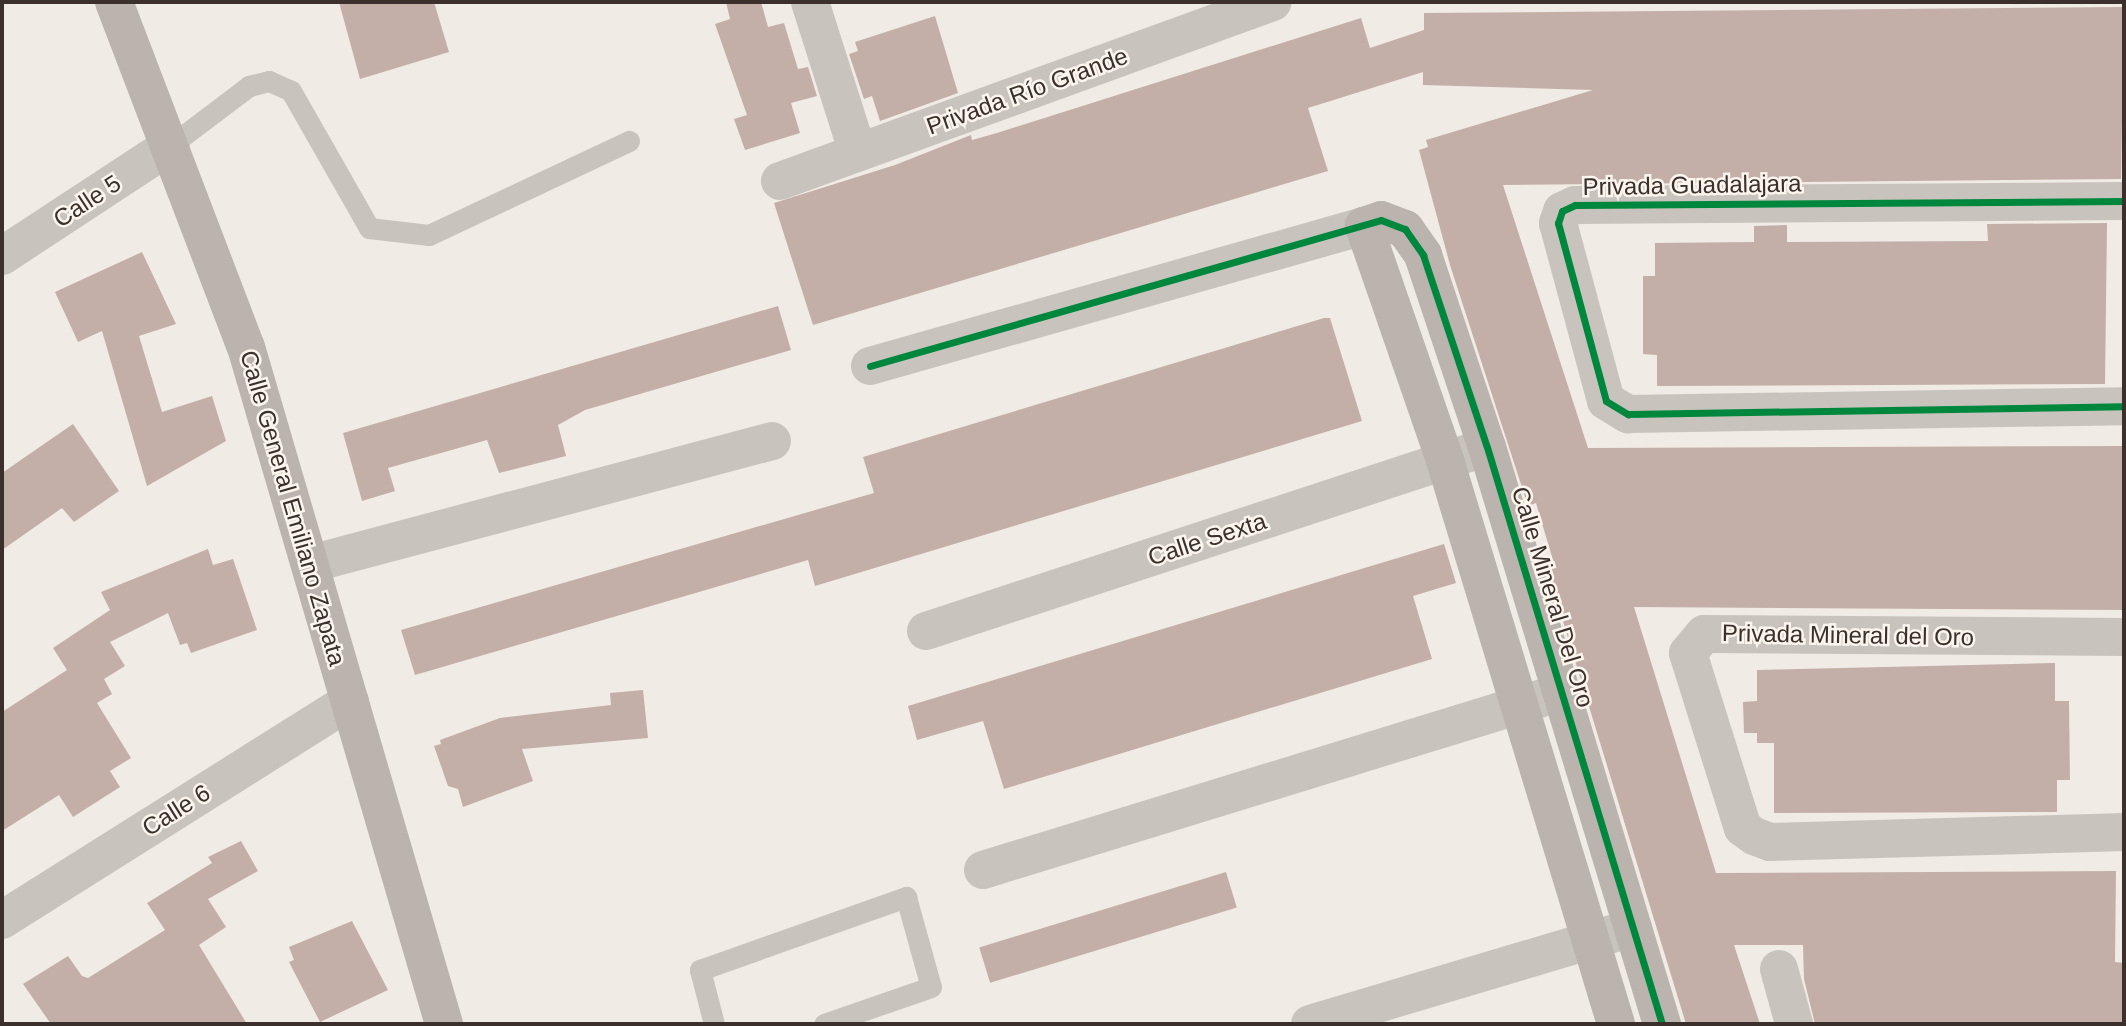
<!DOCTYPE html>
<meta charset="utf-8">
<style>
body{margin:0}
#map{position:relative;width:2126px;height:1026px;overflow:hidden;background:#f0ebe5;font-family:Arial,sans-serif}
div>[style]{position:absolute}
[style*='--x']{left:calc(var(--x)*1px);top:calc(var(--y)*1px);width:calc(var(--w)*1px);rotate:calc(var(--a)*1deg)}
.building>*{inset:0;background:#c3afa7;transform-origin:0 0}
.lane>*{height:21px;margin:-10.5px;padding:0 10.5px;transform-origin:10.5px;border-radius:10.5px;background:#c9c3be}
.street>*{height:38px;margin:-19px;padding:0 19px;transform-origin:19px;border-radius:19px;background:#c9c3be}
.secondary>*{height:38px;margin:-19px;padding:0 19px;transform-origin:19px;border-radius:19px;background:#bab3ae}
.cycleway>*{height:7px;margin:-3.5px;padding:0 3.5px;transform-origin:3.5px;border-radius:3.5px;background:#00873e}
span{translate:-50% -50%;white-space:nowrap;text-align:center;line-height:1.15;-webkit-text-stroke:5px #fbf5ee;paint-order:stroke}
.street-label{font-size:24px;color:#3b302b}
.frame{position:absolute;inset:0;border:4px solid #3b302b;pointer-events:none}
</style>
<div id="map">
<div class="building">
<i style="clip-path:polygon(339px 2px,434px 2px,449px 52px,360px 79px)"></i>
<i style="clip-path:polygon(726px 2px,761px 2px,768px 27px,784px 23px,798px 69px,808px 67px,817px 96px,791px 103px,800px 133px,745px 150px,734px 119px,747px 115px,715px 24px,730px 19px)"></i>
<i style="clip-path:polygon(2124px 7px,2121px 179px,1503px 185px,1588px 448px,2124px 446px,2124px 610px,1634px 607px,1716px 873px,2116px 871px,2115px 962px,2124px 963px,2124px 1024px,1815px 1024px,1804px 979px,1803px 945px,1734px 945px,1760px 1024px,1686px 1024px,1547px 569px,1555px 567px,1536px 503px,1528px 506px,1450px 265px,1419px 150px,1428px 147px,1426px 140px,1593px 90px,1423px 85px,1423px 72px,1308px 108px,1328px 171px,813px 325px,774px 203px,895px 165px,971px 135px,972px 140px,997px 133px,1361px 18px,1370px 48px,1424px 30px,1424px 13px)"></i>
<i style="clip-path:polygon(935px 16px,958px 93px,880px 121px,872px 96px,864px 99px,849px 54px,858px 51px,855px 42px)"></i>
<i style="clip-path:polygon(2107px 223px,2105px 384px,1657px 386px,1657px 355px,1643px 354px,1643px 276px,1655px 276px,1655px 243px,1754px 242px,1754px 226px,1787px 225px,1787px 242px,1988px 241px,1987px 224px)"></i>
<i style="clip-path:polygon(142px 252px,176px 324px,139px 336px,162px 412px,212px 396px,226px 441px,147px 486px,102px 331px,78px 342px,55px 292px)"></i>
<i style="clip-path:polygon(778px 306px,791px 350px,585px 410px,558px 425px,566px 456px,499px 473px,487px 440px,388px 468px,395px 491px,362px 501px,343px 433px)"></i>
<i style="clip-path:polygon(1324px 318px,1330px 318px,1362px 421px,815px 586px,808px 560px,415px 675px,401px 630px,874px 493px,863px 457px)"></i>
<i style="clip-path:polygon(73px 424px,119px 491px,74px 522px,62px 508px,2px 550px,2px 473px)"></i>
<i style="clip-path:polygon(1444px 544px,1456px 583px,1413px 596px,1432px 659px,1004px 789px,983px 721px,917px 740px,908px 706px)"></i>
<i style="clip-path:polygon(208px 549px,213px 565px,233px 559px,257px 630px,191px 653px,187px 643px,180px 645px,168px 613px,110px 642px,125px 666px,104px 679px,112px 694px,97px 703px,131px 758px,110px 771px,120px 787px,73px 817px,59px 795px,2px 831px,2px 712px,67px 670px,53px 648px,110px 610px,101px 592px)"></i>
<i style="clip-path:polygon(2055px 663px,2055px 701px,2069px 701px,2070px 780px,2057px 780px,2057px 812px,1774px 813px,1774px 743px,1757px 743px,1757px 733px,1744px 733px,1743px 702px,1757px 701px,1757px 670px)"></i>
<i style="clip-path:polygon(643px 690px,648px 738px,522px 749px,533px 781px,463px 807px,458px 789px,448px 786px,434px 746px,441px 744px,440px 740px,500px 718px,611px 705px,610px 693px)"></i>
<i style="clip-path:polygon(241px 841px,258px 871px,208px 899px,226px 927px,199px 945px,247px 1024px,51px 1024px,23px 984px,68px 956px,82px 976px,88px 978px,165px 930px,147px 903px,212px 863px,208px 857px)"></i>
<i style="left:1226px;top:872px;width:37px;height:258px;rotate:73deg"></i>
<i style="clip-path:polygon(352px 921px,388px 990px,320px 1022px,289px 962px,294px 960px,289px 947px)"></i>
</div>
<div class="lane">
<i style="--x:171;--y:145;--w:98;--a:-37.1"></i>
<i style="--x:249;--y:86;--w:21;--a:-14"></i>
<i style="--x:269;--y:81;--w:24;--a:24"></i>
<i style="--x:291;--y:91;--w:158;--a:60.3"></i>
<i style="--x:369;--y:228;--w:60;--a:6.7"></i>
<i style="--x:429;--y:235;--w:221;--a:-25.2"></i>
<i style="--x:714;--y:1024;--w:56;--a:-104.5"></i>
<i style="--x:700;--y:970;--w:219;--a:-19.5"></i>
<i style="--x:906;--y:897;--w:93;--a:74.5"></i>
<i style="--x:931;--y:987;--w:113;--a:160.9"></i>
</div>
<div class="street">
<i style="--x:810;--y:2;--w:158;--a:72.4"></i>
<i style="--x:780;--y:181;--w:524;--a:-19.96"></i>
<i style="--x:2124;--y:201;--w:549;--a:179.58"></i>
<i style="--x:1575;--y:205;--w:14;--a:155"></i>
<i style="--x:1562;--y:211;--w:13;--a:108"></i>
<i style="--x:1558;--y:223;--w:184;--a:74.9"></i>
<i style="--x:1606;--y:401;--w:26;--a:31"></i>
<i style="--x:1628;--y:414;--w:496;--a:-0.9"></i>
<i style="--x:2;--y:256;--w:202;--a:-33.3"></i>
<i style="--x:870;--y:366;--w:513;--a:-15.82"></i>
<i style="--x:310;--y:564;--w:478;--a:-14.9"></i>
<i style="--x:926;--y:631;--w:590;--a:-18.16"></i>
<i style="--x:2124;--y:637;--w:420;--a:-179.6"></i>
<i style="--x:1704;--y:634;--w:25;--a:130"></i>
<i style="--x:1688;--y:653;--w:183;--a:72.6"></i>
<i style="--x:1743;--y:828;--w:14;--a:36"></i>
<i style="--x:1754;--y:836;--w:17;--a:21"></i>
<i style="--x:1770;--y:842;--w:354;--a:-1.6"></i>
<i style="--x:983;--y:870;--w:606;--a:-17.09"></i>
<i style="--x:2;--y:920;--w:411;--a:-32.2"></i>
<i style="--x:1779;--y:969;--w:57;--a:74.7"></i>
<i style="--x:1310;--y:1024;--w:337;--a:-16.6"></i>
</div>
<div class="secondary">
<i style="--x:114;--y:2;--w:369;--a:69.1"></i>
<i style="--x:246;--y:347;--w:705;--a:73.7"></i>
<i style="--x:1616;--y:1024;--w:589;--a:-106.87"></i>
<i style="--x:1445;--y:460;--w:248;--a:-109.1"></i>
<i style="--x:1364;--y:226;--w:18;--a:-19"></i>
<i style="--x:1381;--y:220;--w:26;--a:21"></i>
<i style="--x:1405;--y:229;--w:32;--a:55"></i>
<i style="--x:1423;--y:255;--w:202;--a:71.6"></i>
<i style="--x:1487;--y:447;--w:603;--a:73.13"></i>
</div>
<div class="cycleway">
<i style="--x:2124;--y:201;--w:549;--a:179.58"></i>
<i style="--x:1575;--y:205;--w:14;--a:155"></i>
<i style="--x:1562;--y:211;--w:13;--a:108"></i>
<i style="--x:1558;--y:223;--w:184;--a:74.9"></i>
<i style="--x:1606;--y:401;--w:26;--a:31"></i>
<i style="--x:1628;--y:414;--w:496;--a:-0.9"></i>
<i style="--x:870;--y:366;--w:531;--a:-15.95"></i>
<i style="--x:1381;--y:220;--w:26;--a:21"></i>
<i style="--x:1405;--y:229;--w:32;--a:55"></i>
<i style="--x:1423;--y:255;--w:202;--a:71.6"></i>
<i style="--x:1487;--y:447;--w:603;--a:73.13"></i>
</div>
<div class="street-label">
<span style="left:1027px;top:91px;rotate:-20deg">Privada Río Grande</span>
<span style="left:1692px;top:185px;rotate:-1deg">Privada Guadalajara</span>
<span style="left:87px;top:201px;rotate:-33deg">Calle 5</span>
<span style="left:293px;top:508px;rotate:74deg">Calle General Emiliano Zapata</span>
<span style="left:1207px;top:539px;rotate:-18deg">Calle Sexta</span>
<span style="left:1553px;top:597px;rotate:73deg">Calle Mineral Del Oro</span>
<span style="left:1848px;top:635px;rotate:1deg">Privada Mineral del Oro</span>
<span style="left:176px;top:810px;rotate:-32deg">Calle 6</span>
</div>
<div class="frame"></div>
</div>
